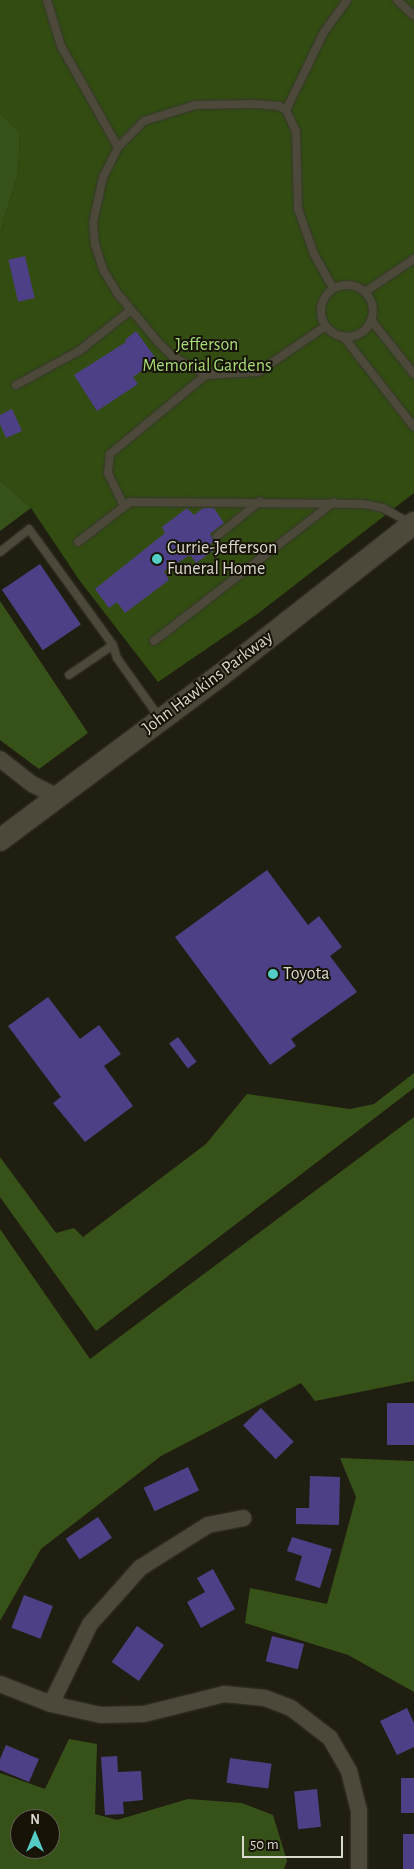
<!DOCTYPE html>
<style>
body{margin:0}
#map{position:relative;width:414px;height:1869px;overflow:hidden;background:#201e10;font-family:"Alegreya Sans",sans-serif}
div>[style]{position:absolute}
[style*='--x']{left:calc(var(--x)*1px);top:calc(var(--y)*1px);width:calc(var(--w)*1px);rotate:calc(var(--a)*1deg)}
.green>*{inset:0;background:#324c12}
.forest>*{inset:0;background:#375218}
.building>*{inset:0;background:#4e4086;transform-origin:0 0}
.roads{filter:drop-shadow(0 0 1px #38362d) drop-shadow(0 0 1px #38362d)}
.service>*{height:8px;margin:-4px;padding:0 4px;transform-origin:4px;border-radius:4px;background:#4c493a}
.service>.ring{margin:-4px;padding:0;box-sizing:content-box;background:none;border:8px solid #4c493a;border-radius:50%}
.minor>*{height:16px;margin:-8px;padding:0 8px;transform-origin:8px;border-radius:8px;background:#4c493a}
.secondary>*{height:22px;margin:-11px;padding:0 11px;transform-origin:11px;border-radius:11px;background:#4c493a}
.dots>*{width:14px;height:14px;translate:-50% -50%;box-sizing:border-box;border:2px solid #171407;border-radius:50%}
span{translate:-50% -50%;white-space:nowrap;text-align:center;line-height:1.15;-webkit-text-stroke:4px #171407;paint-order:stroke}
.park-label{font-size:18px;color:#a7db75}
.poi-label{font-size:18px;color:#d9d7ce}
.left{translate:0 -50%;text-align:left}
.street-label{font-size:18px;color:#d9d7ce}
.north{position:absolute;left:10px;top:1809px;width:50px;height:50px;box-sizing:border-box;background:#171407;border:1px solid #656257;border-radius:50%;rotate:0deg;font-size:14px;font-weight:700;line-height:20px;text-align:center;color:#d9d7ce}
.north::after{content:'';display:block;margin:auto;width:18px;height:22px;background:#54cdc7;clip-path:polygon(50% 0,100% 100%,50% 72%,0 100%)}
.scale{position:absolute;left:242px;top:1836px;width:101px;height:22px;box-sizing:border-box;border:2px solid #d9d7ce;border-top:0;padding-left:6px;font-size:15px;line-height:18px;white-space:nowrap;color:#d9d7ce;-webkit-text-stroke:4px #171407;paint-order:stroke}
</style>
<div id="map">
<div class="green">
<i style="clip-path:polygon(0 0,414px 0,414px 493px,256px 615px,158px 682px,80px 581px,31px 508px,0 480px,0 233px,18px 174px,20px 133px,0 113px)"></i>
</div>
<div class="forest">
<i style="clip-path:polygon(0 113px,20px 133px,18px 174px,0 233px)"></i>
<i style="clip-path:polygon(0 480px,31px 508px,0 531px)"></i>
<i style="clip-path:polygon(0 601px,88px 733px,39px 769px,0 740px)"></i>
<i style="clip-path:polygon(414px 1073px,414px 1088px,96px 1331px,0 1197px,0 1157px,56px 1233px,74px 1228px,83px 1237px,206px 1144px,247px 1094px,350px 1109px,374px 1104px)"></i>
<i style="clip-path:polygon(414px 1117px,414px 1381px,315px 1401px,301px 1383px,161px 1456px,41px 1549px,0 1621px,0 1229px,90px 1359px)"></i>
<i style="clip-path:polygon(340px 1458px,414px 1461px,414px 1692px,348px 1655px,245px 1623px,250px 1588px,327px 1604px,356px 1497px)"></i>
<i style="clip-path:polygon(evenodd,69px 1739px,97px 1744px,95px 1814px,117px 1820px,188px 1799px,242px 1803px,273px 1815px,287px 1861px,284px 1869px,0 1869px,0 1773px,45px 1789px,69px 1739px,20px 1819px,50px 1819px,50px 1849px,20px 1849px,20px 1819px)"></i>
</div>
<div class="building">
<i style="left:25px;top:256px;width:43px;height:17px;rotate:77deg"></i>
<i style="clip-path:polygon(136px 331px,157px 360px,133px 377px,138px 384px,97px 411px,74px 375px,126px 342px,125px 340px)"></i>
<i style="clip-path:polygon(12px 409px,22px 431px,6px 438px,0 424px,0 415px)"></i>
<i style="clip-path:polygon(187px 508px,194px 515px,203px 508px,214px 508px,224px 523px,210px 534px,215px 541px,210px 544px,214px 550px,196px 563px,190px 555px,164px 571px,169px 580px,125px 613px,117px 602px,109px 608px,95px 589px,165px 533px,162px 527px)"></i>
<i style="left:40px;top:564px;width:73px;height:46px;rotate:56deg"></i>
<i style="clip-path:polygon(267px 870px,308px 925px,319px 916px,342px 947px,330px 956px,357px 992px,291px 1039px,296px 1046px,270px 1065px,175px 937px)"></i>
<i style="clip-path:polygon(48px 997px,80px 1039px,99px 1025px,121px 1054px,104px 1066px,133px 1106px,85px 1142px,53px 1103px,61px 1097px,8px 1026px)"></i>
<i style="left:178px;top:1037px;width:31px;height:11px;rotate:53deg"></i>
<i style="left:414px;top:1403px;width:42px;height:27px;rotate:90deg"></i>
<i style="left:261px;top:1408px;width:47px;height:25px;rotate:46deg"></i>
<i style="left:188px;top:1467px;width:26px;height:49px;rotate:65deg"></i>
<i style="clip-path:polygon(310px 1476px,340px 1477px,339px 1525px,296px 1524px,296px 1508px,309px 1508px)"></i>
<i style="left:98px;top:1517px;width:25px;height:39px;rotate:56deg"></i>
<i style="clip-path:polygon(292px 1537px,332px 1549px,320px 1588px,295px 1580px,302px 1556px,287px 1551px)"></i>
<i style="clip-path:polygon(213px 1569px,235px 1609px,201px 1628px,187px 1602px,205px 1592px,197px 1578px)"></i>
<i style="left:24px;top:1595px;width:31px;height:35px;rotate:21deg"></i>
<i style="left:137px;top:1626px;width:33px;height:44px;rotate:35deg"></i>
<i style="left:272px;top:1636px;width:33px;height:26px;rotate:14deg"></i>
<i style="clip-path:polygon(407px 1708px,414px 1723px,414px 1747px,397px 1755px,380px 1721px)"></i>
<i style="clip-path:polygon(6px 1745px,39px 1759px,29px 1782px,0 1770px,0 1759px)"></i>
<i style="clip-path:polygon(117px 1756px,118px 1772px,141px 1771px,143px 1800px,123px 1802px,124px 1814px,105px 1815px,101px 1757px)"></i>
<i style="left:230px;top:1758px;width:42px;height:25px;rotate:8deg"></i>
<i style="left:401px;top:1778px;width:13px;height:35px"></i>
<i style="left:317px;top:1789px;width:38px;height:23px;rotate:84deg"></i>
<i style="left:403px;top:1834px;width:11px;height:35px"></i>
</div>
<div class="roads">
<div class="service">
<i style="--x:47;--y:0;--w:48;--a:73.1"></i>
<i style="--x:61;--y:46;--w:116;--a:60.6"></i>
<i style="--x:397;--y:0;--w:23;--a:43"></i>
<i style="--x:286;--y:110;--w:87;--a:-64"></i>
<i style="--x:324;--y:32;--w:39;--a:-54"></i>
<i class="ring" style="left:321px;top:285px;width:44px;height:44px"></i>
<i style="--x:365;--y:292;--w:59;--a:-34"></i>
<i style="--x:371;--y:320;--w:69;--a:51.5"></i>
<i style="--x:343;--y:336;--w:115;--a:52"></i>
<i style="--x:206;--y:375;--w:52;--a:-3.3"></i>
<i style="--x:258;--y:372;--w:82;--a:-34.1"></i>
<i style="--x:16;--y:385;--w:72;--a:-28.4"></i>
<i style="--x:79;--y:351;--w:66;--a:-38.3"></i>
<i style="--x:124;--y:506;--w:37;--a:-116"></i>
<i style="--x:108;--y:473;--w:19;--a:-84"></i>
<i style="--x:110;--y:454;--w:124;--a:-39.5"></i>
<i style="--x:206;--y:375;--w:38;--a:-151"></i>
<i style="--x:173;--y:357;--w:21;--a:-135"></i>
<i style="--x:158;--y:342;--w:62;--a:-129.8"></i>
<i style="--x:118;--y:294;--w:26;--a:-122"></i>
<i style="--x:104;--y:272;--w:28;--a:-108"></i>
<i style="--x:95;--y:245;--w:22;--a:-95"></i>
<i style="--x:93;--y:223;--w:47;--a:-77.7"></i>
<i style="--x:103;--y:177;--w:34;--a:-63"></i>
<i style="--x:118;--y:147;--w:37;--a:-45"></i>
<i style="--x:144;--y:121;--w:53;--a:-17.4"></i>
<i style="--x:195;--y:105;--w:60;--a:-1"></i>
<i style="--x:255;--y:104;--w:24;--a:5"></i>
<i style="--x:279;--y:106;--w:8;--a:30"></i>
<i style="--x:286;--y:110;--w:23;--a:65"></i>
<i style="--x:296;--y:131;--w:78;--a:88.5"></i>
<i style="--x:298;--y:209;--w:48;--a:70.4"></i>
<i style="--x:314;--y:254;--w:39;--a:61"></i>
<i style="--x:217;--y:536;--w:55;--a:-39.1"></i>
<i style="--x:78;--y:542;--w:66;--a:-37.6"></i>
<i style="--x:130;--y:502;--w:233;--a:0.5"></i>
<i style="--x:363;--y:504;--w:20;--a:11"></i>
<i style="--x:383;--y:508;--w:31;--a:29"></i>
<i style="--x:0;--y:552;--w:37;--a:-38"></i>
<i style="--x:29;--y:529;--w:143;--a:54.1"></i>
<i style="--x:113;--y:645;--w:14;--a:73"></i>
<i style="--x:117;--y:658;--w:72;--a:54.6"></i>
<i style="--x:154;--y:641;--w:227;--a:-37.7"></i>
<i style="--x:69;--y:675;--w:53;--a:-34.3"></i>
</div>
<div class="minor">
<i style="--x:0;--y:759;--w:41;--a:38"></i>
<i style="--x:32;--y:784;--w:28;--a:27"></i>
<i style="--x:0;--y:1684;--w:55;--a:21.4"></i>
<i style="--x:51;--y:1704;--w:51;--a:12.4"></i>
<i style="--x:101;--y:1715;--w:43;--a:-1.3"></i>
<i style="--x:144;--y:1714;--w:82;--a:-14"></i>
<i style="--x:224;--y:1694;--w:41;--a:5.6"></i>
<i style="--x:265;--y:1698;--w:28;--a:21"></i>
<i style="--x:291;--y:1708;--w:49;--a:37.6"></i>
<i style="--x:330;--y:1738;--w:38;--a:60"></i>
<i style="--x:349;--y:1771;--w:41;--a:76"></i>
<i style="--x:359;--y:1811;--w:58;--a:90"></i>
<i style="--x:51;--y:1704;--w:89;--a:-64"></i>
<i style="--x:90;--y:1624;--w:75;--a:-48.2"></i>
<i style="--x:140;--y:1568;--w:80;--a:-32.3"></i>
<i style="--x:208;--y:1525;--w:36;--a:-11"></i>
</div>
<div class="secondary">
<i style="--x:0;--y:840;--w:277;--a:-36.8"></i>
<i style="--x:222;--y:674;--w:244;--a:-38.2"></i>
</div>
</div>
<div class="dots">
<i style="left:157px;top:559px;background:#54cdc7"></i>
<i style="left:273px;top:974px;background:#54cdc7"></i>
</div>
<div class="park-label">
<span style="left:207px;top:356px">Jefferson<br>Memorial Gardens</span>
</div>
<div class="poi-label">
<span class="left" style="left:167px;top:559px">Currie-Jefferson<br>Funeral Home</span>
<span class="left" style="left:283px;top:974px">Toyota</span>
</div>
<div class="street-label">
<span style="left:208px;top:683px;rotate:-37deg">John Hawkins Parkway</span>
</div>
<div class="north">N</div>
<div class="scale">50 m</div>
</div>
